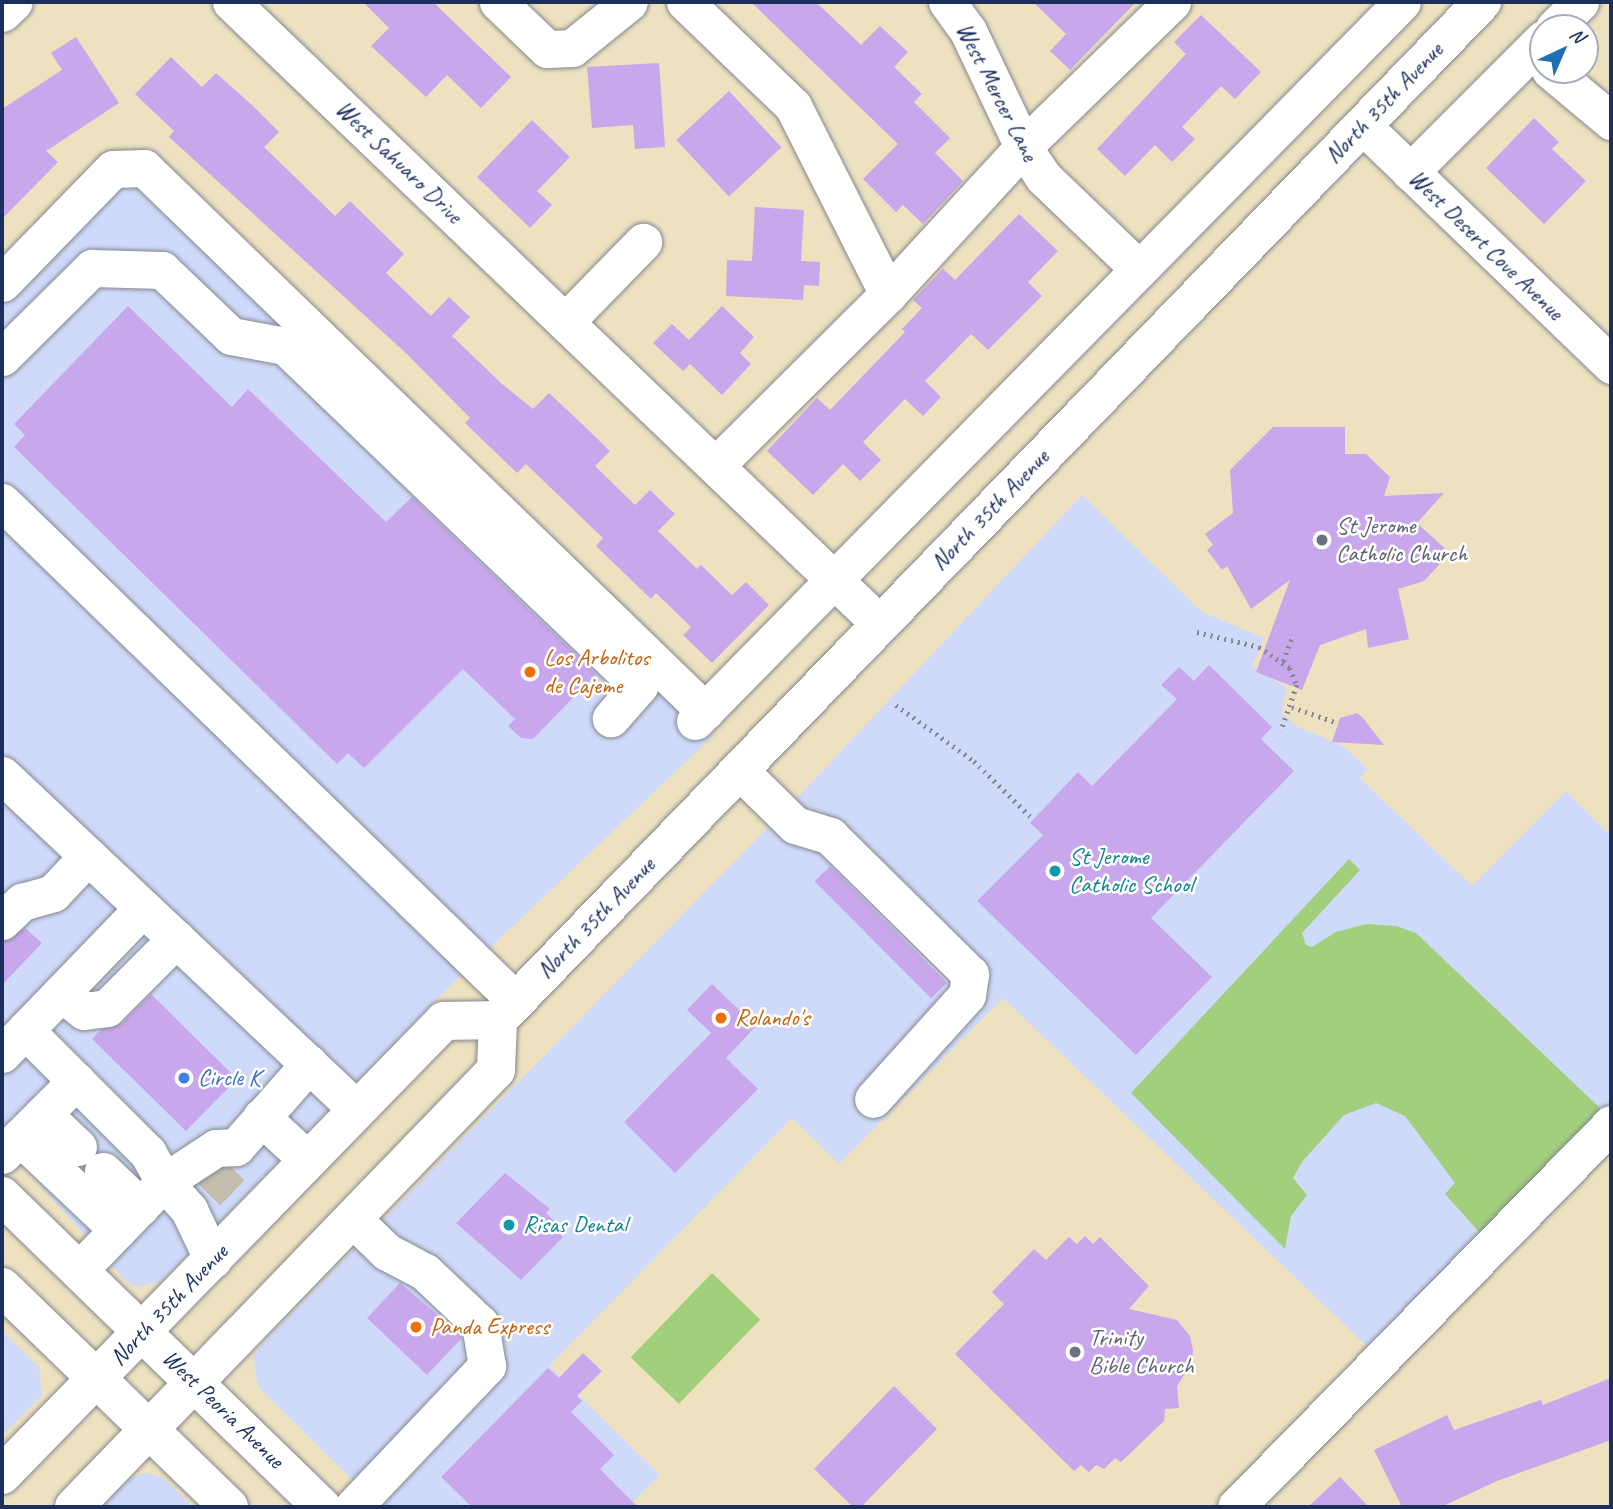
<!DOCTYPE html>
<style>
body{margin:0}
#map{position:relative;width:1613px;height:1509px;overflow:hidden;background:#ede1c0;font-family:Caveat,sans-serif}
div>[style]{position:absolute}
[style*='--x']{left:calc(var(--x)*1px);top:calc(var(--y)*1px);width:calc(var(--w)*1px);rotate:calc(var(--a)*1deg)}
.built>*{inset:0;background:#cfdafa}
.green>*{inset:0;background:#a1cf7c;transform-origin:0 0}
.building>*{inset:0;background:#c9a7ec;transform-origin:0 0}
.minor-tunnel>*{height:37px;margin-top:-18.5px;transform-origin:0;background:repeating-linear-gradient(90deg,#c3bdac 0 37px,transparent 0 55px)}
.path>*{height:4.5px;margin-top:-2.25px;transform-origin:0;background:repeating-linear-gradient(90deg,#84888f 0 2px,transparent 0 7px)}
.roads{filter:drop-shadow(0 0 2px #84888f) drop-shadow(0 0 2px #84888f)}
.minor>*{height:37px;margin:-18.5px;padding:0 18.5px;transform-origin:18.5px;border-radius:18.5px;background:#fff}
.major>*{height:38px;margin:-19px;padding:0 19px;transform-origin:19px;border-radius:19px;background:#fff}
.dots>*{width:19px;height:19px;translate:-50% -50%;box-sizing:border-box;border:4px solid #fff;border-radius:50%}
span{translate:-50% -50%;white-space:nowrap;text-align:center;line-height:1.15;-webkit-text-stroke:5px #fff;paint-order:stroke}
.street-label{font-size:24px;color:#1b2f5e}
.worship-label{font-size:24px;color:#5b616d}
.left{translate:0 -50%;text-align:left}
.food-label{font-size:24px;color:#c56008}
.culture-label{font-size:24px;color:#0d838f}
.shop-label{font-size:24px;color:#366cbe}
.frame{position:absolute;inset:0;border:4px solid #1b2f5e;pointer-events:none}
.north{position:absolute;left:1529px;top:14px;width:70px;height:70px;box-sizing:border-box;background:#fff;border:2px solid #a4acbf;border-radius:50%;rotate:44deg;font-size:19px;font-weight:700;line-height:28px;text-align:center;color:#1b2f5e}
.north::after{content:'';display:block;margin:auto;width:24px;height:32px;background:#1f6fb2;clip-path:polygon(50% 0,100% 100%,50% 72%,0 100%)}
</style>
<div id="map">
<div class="built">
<i style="clip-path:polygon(113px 181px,134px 183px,713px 736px,447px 989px,171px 1272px,159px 1282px,138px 1287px,127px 1282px,2px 1143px,2px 296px)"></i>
<i style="clip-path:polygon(1082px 495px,1202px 612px,1264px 638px,1252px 667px,1286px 687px,1282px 713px,1296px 726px,1344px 747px,1368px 769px,1360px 778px,1472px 886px,1566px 791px,1611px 836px,1611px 1106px,1373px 1352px,1003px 998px,839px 1164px,792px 1118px,549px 1366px,660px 1475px,628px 1507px,380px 1507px,258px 1387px,253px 1357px,264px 1341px,796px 799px)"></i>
<i style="clip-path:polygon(2px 1331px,39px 1367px,42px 1395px,2px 1436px)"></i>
<i style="clip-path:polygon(145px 1473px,162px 1477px,193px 1507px,102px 1507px,129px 1479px)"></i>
</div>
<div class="green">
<i style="clip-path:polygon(1349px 859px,1360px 870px,1302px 933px,1306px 945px,1312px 947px,1336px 932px,1366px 924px,1396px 926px,1416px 933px,1601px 1109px,1480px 1233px,1445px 1194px,1455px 1183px,1405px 1116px,1376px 1103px,1344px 1115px,1302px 1162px,1293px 1178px,1307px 1195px,1291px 1216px,1285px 1249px,1131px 1093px)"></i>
<i style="left:712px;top:1273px;width:67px;height:117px;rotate:44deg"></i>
</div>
<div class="building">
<i style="clip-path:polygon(363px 2px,433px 2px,511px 77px,481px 108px,447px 75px,426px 97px,371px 46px,389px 28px)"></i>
<i style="clip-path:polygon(751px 2px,816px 2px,861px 45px,880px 26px,908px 52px,894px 67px,922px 94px,914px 102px,950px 138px,935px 153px,963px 181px,923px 224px,903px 205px,896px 212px,863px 179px,898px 144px)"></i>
<i style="clip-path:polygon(1033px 2px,1136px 2px,1070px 70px,1050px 51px,1066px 34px)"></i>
<i style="clip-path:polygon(1201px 15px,1261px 72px,1235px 99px,1221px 86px,1182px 127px,1195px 139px,1172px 162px,1155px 145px,1125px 176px,1097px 149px,1186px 54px,1174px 42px)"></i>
<i style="clip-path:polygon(76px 37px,119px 103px,46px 151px,58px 162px,2px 219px,2px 109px,62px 70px,51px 53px)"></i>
<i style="clip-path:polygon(171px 57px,202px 87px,216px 73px,253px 106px,279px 132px,264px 147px,335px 216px,350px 201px,404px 254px,386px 273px,431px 316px,449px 297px,470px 317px,452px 336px,502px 384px,533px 409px,549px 393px,582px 424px,610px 451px,595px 466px,635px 505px,650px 490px,675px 514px,658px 531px,697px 569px,701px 565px,732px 595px,746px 582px,769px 605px,712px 663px,683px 635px,691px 627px,656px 593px,651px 599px,596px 546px,603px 538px,526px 464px,517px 473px,465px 423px,470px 418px,408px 355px,169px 137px,174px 131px,135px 94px)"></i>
<i style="clip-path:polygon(659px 63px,665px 147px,635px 149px,633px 125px,592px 128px,587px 67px)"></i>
<i style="left:729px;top:91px;width:77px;height:72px;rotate:47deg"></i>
<i style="clip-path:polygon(1534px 118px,1559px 142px,1552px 149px,1586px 181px,1544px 224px,1486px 168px)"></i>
<i style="clip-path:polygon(532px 120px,570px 157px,537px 191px,552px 205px,530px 228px,477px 177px)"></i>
<i style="clip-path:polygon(755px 207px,804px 210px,801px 261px,820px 262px,819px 286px,804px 285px,803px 300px,726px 296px,727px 260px,752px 261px)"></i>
<i style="clip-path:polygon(1019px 214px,1058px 251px,1028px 282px,1042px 296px,988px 350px,971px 334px,925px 381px,941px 397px,923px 416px,905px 399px,863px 442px,881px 460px,860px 481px,843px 464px,813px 495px,767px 451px,817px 398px,830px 410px,905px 332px,902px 329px,922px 308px,913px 300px,943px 269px,955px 280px)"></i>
<i style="clip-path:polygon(128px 306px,232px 407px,248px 389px,386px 522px,412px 497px,596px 674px,533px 739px,521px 738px,508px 726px,515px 719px,463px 669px,364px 768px,348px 753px,337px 764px,14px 447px,25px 435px,14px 424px)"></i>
<i style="clip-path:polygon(722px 306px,754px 337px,740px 353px,751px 364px,722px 395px,690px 364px,683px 371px,653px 343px,672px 324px,689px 340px)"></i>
<i style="clip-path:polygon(1273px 427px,1345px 427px,1345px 454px,1366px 454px,1390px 477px,1384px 496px,1444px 493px,1417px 523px,1450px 553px,1424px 581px,1398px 589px,1409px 639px,1368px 648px,1366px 629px,1320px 645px,1302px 690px,1256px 672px,1290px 580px,1251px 609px,1227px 566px,1222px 570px,1207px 550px,1213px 545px,1205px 534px,1233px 513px,1230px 470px)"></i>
<i style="clip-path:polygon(1209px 665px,1272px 727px,1261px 739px,1294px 771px,1151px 918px,1212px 977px,1136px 1055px,977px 901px,1043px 835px,1030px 823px,1078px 772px,1092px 786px,1177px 699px,1161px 685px,1179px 667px,1194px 681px)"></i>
<i style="clip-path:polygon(1357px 713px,1363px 718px,1384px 745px,1332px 742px,1340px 718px)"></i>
<i style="left:830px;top:866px;width:165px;height:22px;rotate:45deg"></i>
<i style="clip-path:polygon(25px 928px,42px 943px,2px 985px,2px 941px)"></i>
<i style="clip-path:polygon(712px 984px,756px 1026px,726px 1058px,758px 1089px,675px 1173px,624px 1122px,711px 1033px,687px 1010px)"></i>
<i style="clip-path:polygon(151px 994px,237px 1079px,186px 1131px,92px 1039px,101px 1030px,122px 1023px)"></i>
<i style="clip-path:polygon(232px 1168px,235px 1171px,212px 1197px,199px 1184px,223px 1169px)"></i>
<i style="clip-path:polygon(505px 1173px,550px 1209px,546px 1213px,561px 1228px,558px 1232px,563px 1237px,521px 1280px,456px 1223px)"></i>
<i style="clip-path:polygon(1085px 1236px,1093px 1244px,1100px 1237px,1149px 1286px,1129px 1309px,1177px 1320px,1190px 1336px,1193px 1350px,1192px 1363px,1177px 1386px,1179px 1408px,1165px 1409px,1164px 1421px,1121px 1462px,1115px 1458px,1104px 1469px,1096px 1465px,1089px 1472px,1081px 1465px,1074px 1471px,955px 1354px,1004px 1304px,992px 1292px,1034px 1249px,1046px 1260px,1069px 1237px,1077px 1244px)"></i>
<i style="clip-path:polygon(400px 1283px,460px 1334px,461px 1339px,427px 1375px,367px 1318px)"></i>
<i style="clip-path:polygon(583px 1353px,602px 1371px,577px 1396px,582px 1401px,571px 1412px,614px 1455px,600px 1469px,638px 1507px,472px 1507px,441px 1477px,548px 1368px,559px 1378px)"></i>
<i style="clip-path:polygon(1611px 1378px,1611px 1440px,1497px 1481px,1441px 1507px,1402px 1507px,1374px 1450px,1447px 1415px,1454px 1430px,1541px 1400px,1543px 1405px)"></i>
<i style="clip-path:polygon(894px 1386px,937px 1429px,861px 1507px,853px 1507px,814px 1469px)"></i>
<i style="clip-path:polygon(1340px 1477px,1369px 1507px,1308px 1507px)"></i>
</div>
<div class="minor-tunnel">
<i style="--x:207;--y:1192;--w:35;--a:-46"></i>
</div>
<div class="path">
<i style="--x:1197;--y:632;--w:64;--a:13.6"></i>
<i style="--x:1259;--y:647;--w:37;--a:34"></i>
<i style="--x:1290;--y:668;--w:18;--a:68"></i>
<i style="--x:1297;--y:685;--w:49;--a:109.2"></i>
<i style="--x:1283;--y:661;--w:28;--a:-69"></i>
<i style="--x:896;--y:705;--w:96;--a:35.7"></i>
<i style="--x:974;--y:761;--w:80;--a:44.5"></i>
<i style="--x:1292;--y:707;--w:49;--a:19.2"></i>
</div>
<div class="roads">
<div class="minor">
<i style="--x:231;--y:2;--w:899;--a:43.78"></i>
<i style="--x:498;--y:2;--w:68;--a:43.8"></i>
<i style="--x:547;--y:49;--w:25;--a:-2"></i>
<i style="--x:572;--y:48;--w:73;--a:-38.9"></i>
<i style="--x:685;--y:2;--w:150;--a:43.9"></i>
<i style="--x:793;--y:106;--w:211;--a:63.2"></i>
<i style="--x:947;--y:2;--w:36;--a:54"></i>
<i style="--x:968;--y:31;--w:128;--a:64.6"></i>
<i style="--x:1023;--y:147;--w:36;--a:56"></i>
<i style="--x:1043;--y:177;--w:133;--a:43.8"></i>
<i style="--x:2;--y:13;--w:16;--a:-43"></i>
<i style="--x:1554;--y:28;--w:37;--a:-45"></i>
<i style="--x:1550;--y:70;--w:80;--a:39.9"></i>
<i style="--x:1362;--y:125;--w:346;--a:43.9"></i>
<i style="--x:1410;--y:172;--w:188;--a:-45"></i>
<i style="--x:2;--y:283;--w:159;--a:-45.8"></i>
<i style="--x:113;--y:169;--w:31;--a:-2"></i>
<i style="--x:144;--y:168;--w:781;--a:44.07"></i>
<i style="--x:565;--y:322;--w:112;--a:-45.7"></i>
<i style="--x:2;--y:357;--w:127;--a:-44.7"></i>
<i style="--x:92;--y:268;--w:70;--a:1.6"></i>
<i style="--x:162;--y:270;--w:95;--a:43.7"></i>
<i style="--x:231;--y:336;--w:55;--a:10.5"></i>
<i style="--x:285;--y:346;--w:491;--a:43.8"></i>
<i style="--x:639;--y:686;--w:43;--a:131.2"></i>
<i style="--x:716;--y:465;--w:243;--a:-44.8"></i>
<i style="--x:888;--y:294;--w:200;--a:-47.4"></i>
<i style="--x:1023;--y:147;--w:208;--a:-44.2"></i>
<i style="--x:2;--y:502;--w:716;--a:44.15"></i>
<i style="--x:695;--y:721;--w:1008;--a:-45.48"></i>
<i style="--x:739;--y:770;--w:78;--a:44.5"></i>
<i style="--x:795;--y:825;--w:37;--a:17"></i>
<i style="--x:830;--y:836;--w:197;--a:44.6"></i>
<i style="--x:970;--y:974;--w:21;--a:98"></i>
<i style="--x:967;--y:995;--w:140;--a:132.1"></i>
<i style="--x:2;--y:775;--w:487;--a:43.3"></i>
<i style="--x:2;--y:921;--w:28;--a:-44"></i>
<i style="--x:22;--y:902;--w:32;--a:-16"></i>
<i style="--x:53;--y:893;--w:51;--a:-46.6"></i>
<i style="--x:61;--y:993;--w:29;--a:38"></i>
<i style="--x:84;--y:1011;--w:23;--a:-7"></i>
<i style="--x:107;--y:1008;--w:98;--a:-45"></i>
<i style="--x:2;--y:1054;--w:203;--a:-46"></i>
<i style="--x:76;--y:1081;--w:102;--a:45"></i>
<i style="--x:148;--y:1153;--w:33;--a:61"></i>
<i style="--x:164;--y:1182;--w:62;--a:-33.2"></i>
<i style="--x:216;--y:1148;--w:20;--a:-3"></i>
<i style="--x:236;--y:1147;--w:111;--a:-48.7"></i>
<i style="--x:43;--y:1114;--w:48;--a:43.3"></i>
<i style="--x:261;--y:1117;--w:64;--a:42.5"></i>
<i style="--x:20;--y:1137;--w:135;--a:43.5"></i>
<i style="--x:2;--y:1155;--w:105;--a:-45"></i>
<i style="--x:76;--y:1081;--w:72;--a:-135"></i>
<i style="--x:103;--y:1171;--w:52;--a:43.5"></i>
<i style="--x:79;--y:1270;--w:122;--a:-46"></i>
<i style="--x:164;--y:1182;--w:38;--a:48"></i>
<i style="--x:189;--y:1210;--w:55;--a:64.4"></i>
<i style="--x:353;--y:1507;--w:195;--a:-46.5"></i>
<i style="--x:487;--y:1366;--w:43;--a:-99.5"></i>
<i style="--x:480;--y:1324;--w:76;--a:-136.6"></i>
<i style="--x:425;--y:1272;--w:43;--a:-152.2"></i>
<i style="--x:387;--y:1252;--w:47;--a:-135.9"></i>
<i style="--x:1236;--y:1507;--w:536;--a:-45.6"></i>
</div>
<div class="major">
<i style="--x:2;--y:1196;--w:446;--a:44.2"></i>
<i style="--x:2;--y:1287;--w:316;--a:44.1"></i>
<i style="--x:2;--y:1475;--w:634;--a:-45.77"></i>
<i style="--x:444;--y:1021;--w:54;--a:-1.1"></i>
<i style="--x:74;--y:1507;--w:607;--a:-46"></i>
<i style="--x:496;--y:1070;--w:50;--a:-87.7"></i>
<i style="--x:498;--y:1020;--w:1416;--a:-45.97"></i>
</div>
</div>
<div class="dots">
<i style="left:1322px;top:540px;background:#6b7280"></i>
<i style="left:530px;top:672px;background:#e8710a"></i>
<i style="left:1055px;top:871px;background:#0f9aa8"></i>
<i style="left:721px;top:1018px;background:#e8710a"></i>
<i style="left:184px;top:1078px;background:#3f7fe0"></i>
<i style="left:509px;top:1225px;background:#0f9aa8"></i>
<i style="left:416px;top:1327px;background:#e8710a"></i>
<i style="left:1075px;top:1352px;background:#6b7280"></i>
</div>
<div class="street-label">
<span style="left:997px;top:92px;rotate:63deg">West Mercer Lane</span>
<span style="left:1384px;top:103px;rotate:-46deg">North 35th Avenue</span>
<span style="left:399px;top:162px;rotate:44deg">West Sahuaro Drive</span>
<span style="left:1486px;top:245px;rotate:44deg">West Desert Cove Avenue</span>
<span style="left:990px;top:510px;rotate:-46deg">North 35th Avenue</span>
<span style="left:596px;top:918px;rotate:-46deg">North 35th Avenue</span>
<span style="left:169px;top:1305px;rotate:-46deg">North 35th Avenue</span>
<span style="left:223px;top:1409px;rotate:44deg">West Peoria Avenue</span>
</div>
<div class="worship-label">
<span class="left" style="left:1336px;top:540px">St Jerome<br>Catholic Church</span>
<span class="left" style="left:1089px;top:1352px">Trinity<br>Bible Church</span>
</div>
<div class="food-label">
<span class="left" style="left:544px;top:672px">Los Arbolitos<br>de Cajeme</span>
<span class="left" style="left:735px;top:1018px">Rolando's</span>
<span class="left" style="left:430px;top:1327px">Panda Express</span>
</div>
<div class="culture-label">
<span class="left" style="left:1069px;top:871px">St Jerome<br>Catholic School</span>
<span class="left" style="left:523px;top:1225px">Risas Dental</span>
</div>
<div class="shop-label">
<span class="left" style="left:198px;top:1078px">Circle K</span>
</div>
<div class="frame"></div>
<div class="north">N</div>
</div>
